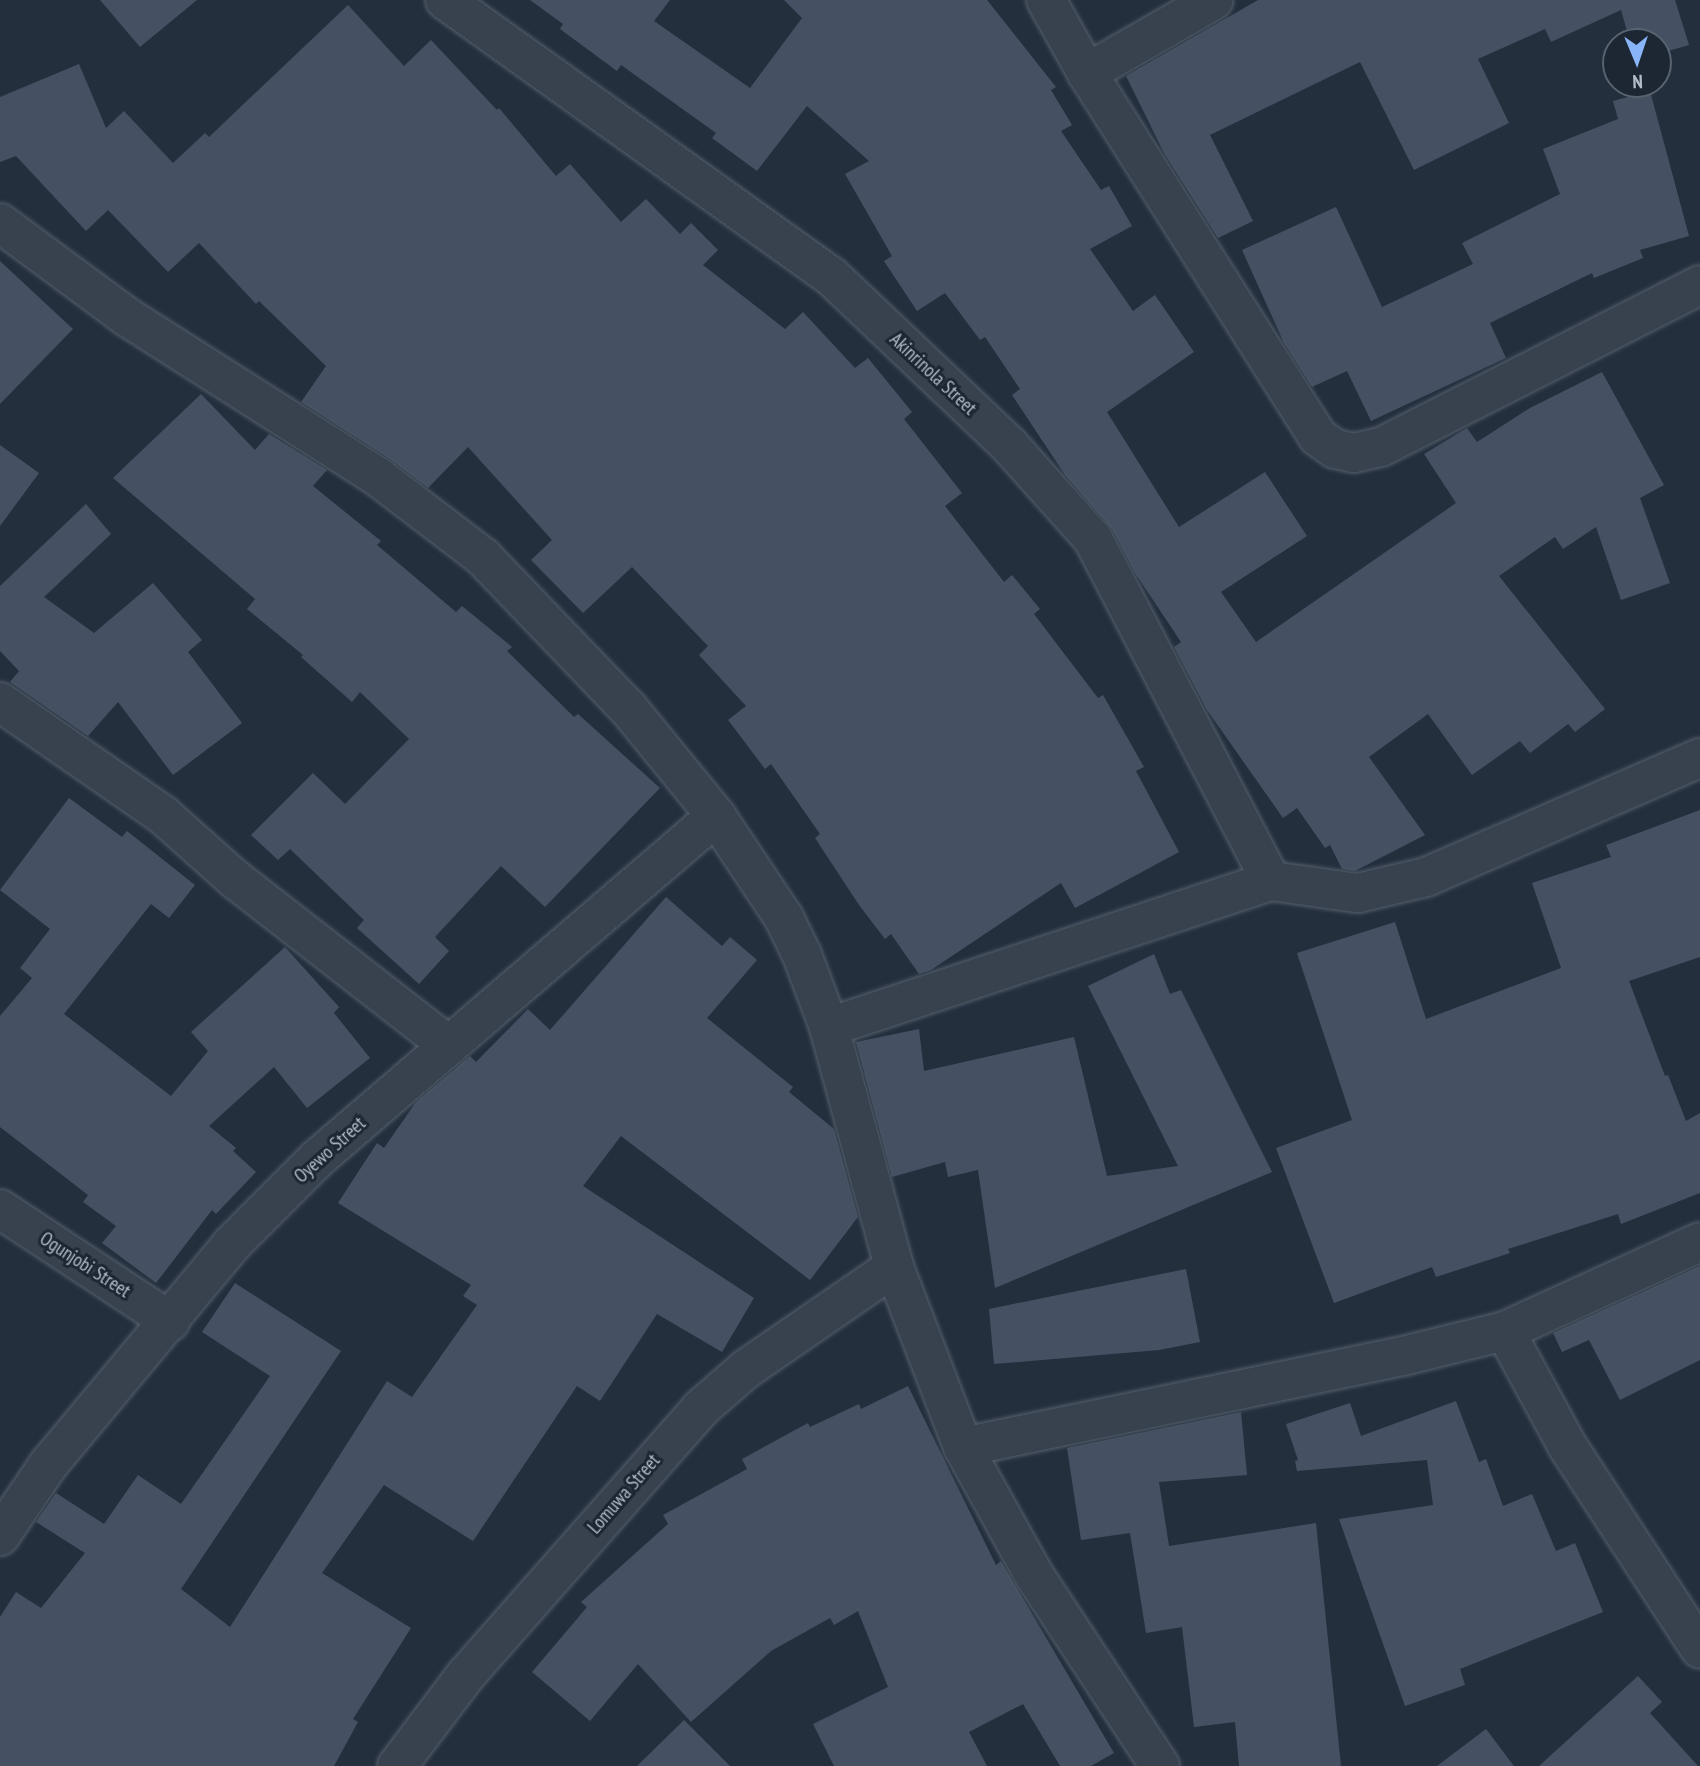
<!DOCTYPE html>
<style>
body{margin:0}
#map{position:relative;width:1700px;height:1766px;overflow:hidden;background:#242f3e;font-family:"PT Sans Narrow",sans-serif}
div>[style]{position:absolute}
[style*='--x']{left:calc(var(--x)*1px);top:calc(var(--y)*1px);width:calc(var(--w)*1px);rotate:calc(var(--a)*1deg)}
.building>*{inset:0;background:#455162}
.roads{filter:drop-shadow(0 0 2px #565f6c) drop-shadow(0 0 2px #565f6c)}
.minor>*{height:38px;margin:-19px;padding:0 19px;transform-origin:19px;border-radius:19px;background:#38414e}
span{translate:-50% -50%;white-space:nowrap;text-align:center;line-height:1.15;-webkit-text-stroke:6px #1d2633;paint-order:stroke}
.street-label{font-size:19px;color:#b4bcc9}
.north{position:absolute;left:1602px;top:28px;width:70px;height:70px;box-sizing:border-box;background:#1d2633;border:2px solid #59626f;border-radius:50%;rotate:178deg;font-size:19px;font-weight:700;line-height:28px;text-align:center;color:#b4bcc9}
.north::after{content:'';display:block;margin:auto;width:24px;height:32px;background:#8ab4f8;clip-path:polygon(50% 0,100% 100%,50% 72%,0 100%)}
</style>
<div id="map">
<div class="building">
<i style="clip-path:polygon(100px 0,197px 0,140px 47px)"></i>
<i style="clip-path:polygon(530px 0,670px 0,654px 21px,750px 88px,802px 18px,784px 0,987px 0,1056px 87px,1051px 90px,1072px 125px,1061px 131px,1101px 190px,1109px 186px,1132px 226px,1090px 249px,1133px 311px,1155px 295px,1194px 352px,1107px 412px,1179px 527px,1265px 472px,1307px 536px,1221px 592px,1256px 642px,1456px 503px,1424px 454px,1467px 428px,1477px 442px,1530px 408px,1602px 372px,1664px 485px,1640px 498px,1670px 583px,1621px 600px,1596px 527px,1563px 549px,1555px 537px,1499px 576px,1605px 709px,1575px 732px,1568px 724px,1530px 753px,1520px 741px,1472px 775px,1428px 714px,1369px 757px,1425px 835px,1355px 871px,1342px 869px,1330px 845px,1325px 848px,1297px 808px,1283px 818px,1207px 710px,1174px 647px,1181px 642px,1135px 573px,1112px 529px,1065px 475px,1012px 395px,1020px 389px,985px 337px,980px 340px,945px 293px,917px 311px,884px 261px,892px 256px,845px 174px,869px 161px,807px 106px,757px 171px,712px 138px,716px 133px,621px 65px,617px 71px,560px 29px,563px 24px)"></i>
<i style="clip-path:polygon(1258px 0,1675px 0,1689px 45px,1658px 54px,1658px 42px,1630px 42px,1621px 10px,1551px 42px,1545px 29px,1478px 59px,1509px 123px,1414px 170px,1360px 62px,1210px 135px,1253px 221px,1218px 238px,1164px 153px,1126px 76px)"></i>
<i style="clip-path:polygon(348px 5px,404px 66px,431px 40px,497px 110px,499px 108px,556px 176px,570px 164px,621px 222px,646px 199px,680px 234px,691px 223px,718px 250px,703px 265px,785px 329px,803px 312px,855px 368px,868px 358px,912px 412px,904px 419px,962px 493px,945px 506px,1004px 582px,1012px 575px,1040px 609px,1034px 614px,1098px 698px,1103px 695px,1144px 767px,1136px 771px,1179px 852px,1075px 908px,1061px 883px,931px 970px,919px 974px,891px 934px,885px 939px,859px 905px,815px 838px,820px 834px,771px 764px,765px 769px,728px 720px,746px 706px,699px 655px,708px 646px,632px 567px,583px 613px,531px 560px,552px 540px,468px 447px,428px 488px,390px 459px,301px 402px,326px 366px,259px 301px,256px 304px,199px 243px,168px 272px,108px 210px,86px 231px,16px 156px,0 162px,0 97px,79px 64px,106px 128px,124px 111px,173px 163px,205px 133px,209px 137px)"></i>
<i style="clip-path:polygon(1650px 91px,1689px 236px,1640px 250px,1643px 258px,1594px 278px,1592px 273px,1490px 323px,1506px 358px,1371px 421px,1347px 371px,1312px 387px,1284px 343px,1242px 250px,1336px 207px,1382px 307px,1473px 264px,1462px 243px,1560px 194px,1543px 149px,1618px 119px,1613px 101px)"></i>
<i style="clip-path:polygon(0 261px,73px 329px,0 404px)"></i>
<i style="clip-path:polygon(201px 394px,255px 450px,269px 434px,327px 470px,313px 486px,381px 541px,377px 545px,456px 612px,462px 606px,512px 647px,507px 651px,574px 717px,578px 714px,660px 788px,545px 907px,501px 866px,435px 937px,449px 951px,419px 984px,357px 928px,364px 920px,290px 849px,278px 860px,251px 835px,313px 773px,345px 804px,409px 739px,360px 692px,352px 702px,301px 657px,303px 655px,247px 609px,255px 599px,113px 478px)"></i>
<i style="clip-path:polygon(0 445px,39px 473px,0 526px)"></i>
<i style="clip-path:polygon(86px 504px,111px 534px,44px 597px,94px 633px,153px 583px,202px 640px,188px 652px,242px 723px,173px 775px,118px 702px,88px 736px,10px 682px,19px 671px,0 651px,0 586px)"></i>
<i style="clip-path:polygon(69px 798px,122px 837px,127px 831px,195px 885px,169px 918px,151px 904px,64px 1014px,171px 1096px,208px 1051px,191px 1032px,285px 947px,339px 1007px,334px 1013px,370px 1058px,307px 1108px,274px 1067px,209px 1126px,236px 1148px,233px 1151px,256px 1172px,216px 1214px,212px 1210px,156px 1283px,102px 1243px,116px 1226px,83px 1202px,88px 1195px,0 1127px,0 1016px,32px 978px,20px 968px,50px 929px,0 890px)"></i>
<i style="clip-path:polygon(1700px 810px,1700px 957px,1629px 981px,1665px 1076px,1668px 1075px,1686px 1121px,1700px 1113px,1700px 1193px,1621px 1224px,1618px 1214px,1508px 1249px,1510px 1253px,1436px 1277px,1432px 1267px,1334px 1303px,1276px 1148px,1352px 1120px,1297px 953px,1395px 922px,1426px 1019px,1561px 968px,1532px 883px,1611px 857px,1606px 845px)"></i>
<i style="clip-path:polygon(666px 897px,722px 946px,730px 937px,757px 960px,707px 1018px,793px 1087px,789px 1092px,834px 1129px,858px 1217px,810px 1280px,621px 1136px,583px 1186px,754px 1298px,722px 1352px,657px 1314px,600px 1401px,577px 1386px,473px 1541px,384px 1485px,322px 1573px,411px 1628px,353px 1719px,358px 1722px,334px 1766px,0 1766px,0 1617px,16px 1592px,41px 1608px,85px 1553px,36px 1522px,56px 1493px,104px 1524px,138px 1475px,181px 1504px,270px 1376px,202px 1332px,235px 1283px,341px 1351px,181px 1589px,230px 1627px,387px 1381px,412px 1397px,477px 1305px,463px 1296px,471px 1285px,338px 1203px,377px 1143px,384px 1148px,416px 1102px,470px 1056px,476px 1062px,528px 1009px,550px 1030px)"></i>
<i style="clip-path:polygon(1154px 954px,1170px 994px,1181px 990px,1272px 1172px,995px 1288px,978px 1170px,948px 1177px,945px 1162px,892px 1177px,856px 1042px,919px 1029px,924px 1071px,1074px 1037px,1107px 1176px,1178px 1166px,1088px 986px)"></i>
<i style="clip-path:polygon(1700px 1266px,1700px 1360px,1620px 1400px,1589px 1340px,1562px 1352px,1553px 1333px)"></i>
<i style="clip-path:polygon(1186px 1269px,1200px 1342px,1159px 1350px,994px 1364px,989px 1309px)"></i>
<i style="clip-path:polygon(908px 1386px,996px 1565px,1001px 1561px,1114px 1753px,1091px 1766px,1060px 1766px,1023px 1704px,969px 1732px,987px 1766px,834px 1766px,813px 1724px,888px 1687px,858px 1611px,834px 1625px,830px 1618px,771px 1651px,691px 1722px,638px 1664px,590px 1721px,532px 1672px,587px 1607px,581px 1602px,668px 1524px,663px 1515px,747px 1469px,742px 1459px,808px 1423px,810px 1427px,859px 1404px,861px 1409px)"></i>
<i style="clip-path:polygon(1456px 1401px,1479px 1462px,1486px 1459px,1503px 1506px,1532px 1494px,1556px 1551px,1575px 1543px,1603px 1612px,1460px 1669px,1465px 1685px,1405px 1706px,1339px 1519px,1433px 1505px,1427px 1460px,1297px 1471px,1295px 1461px,1298px 1460px,1286px 1424px,1350px 1403px,1361px 1436px)"></i>
<i style="clip-path:polygon(1241px 1412px,1247px 1475px,1159px 1482px,1169px 1546px,1316px 1523px,1341px 1766px,1239px 1766px,1235px 1722px,1194px 1727px,1182px 1627px,1146px 1633px,1130px 1533px,1081px 1540px,1067px 1448px)"></i>
<i style="clip-path:polygon(1638px 1676px,1662px 1702px,1650px 1713px,1698px 1766px,1539px 1766px)"></i>
<i style="clip-path:polygon(684px 1720px,730px 1766px,637px 1766px)"></i>
<i style="clip-path:polygon(1486px 1729px,1514px 1766px,1437px 1766px)"></i>
</div>
<div class="roads">
<div class="minor">
<i style="--x:445;--y:0;--w:475;--a:35.6"></i>
<i style="--x:831;--y:276;--w:245;--a:43.5"></i>
<i style="--x:1009;--y:445;--w:126;--a:48.2"></i>
<i style="--x:1093;--y:539;--w:386;--a:62.5"></i>
<i style="--x:1046;--y:0;--w:84;--a:60.7"></i>
<i style="--x:1087;--y:73;--w:431;--a:57.6"></i>
<i style="--x:1318;--y:437;--w:21;--a:35"></i>
<i style="--x:1335;--y:449;--w:19;--a:12"></i>
<i style="--x:1354;--y:453;--w:28;--a:-13"></i>
<i style="--x:1381;--y:447;--w:358;--a:-26.9"></i>
<i style="--x:1087;--y:73;--w:146;--a:-29.9"></i>
<i style="--x:0;--y:223;--w:158;--a:36.5"></i>
<i style="--x:127;--y:317;--w:298;--a:32.5"></i>
<i style="--x:378;--y:477;--w:132;--a:37.3"></i>
<i style="--x:483;--y:557;--w:209;--a:46.2"></i>
<i style="--x:628;--y:708;--w:139;--a:50.8"></i>
<i style="--x:716;--y:816;--w:123;--a:56.3"></i>
<i style="--x:784;--y:918;--w:41;--a:64.1"></i>
<i style="--x:802;--y:955;--w:77;--a:69.4"></i>
<i style="--x:829;--y:1027;--w:249;--a:74.8"></i>
<i style="--x:894;--y:1267;--w:193;--a:69"></i>
<i style="--x:963;--y:1447;--w:146;--a:61"></i>
<i style="--x:1034;--y:1575;--w:229;--a:56.6"></i>
<i style="--x:0;--y:702;--w:198;--a:34.7"></i>
<i style="--x:163;--y:815;--w:98;--a:41.7"></i>
<i style="--x:236;--y:880;--w:270;--a:37.9"></i>
<i style="--x:829;--y:1027;--w:465;--a:-18.3"></i>
<i style="--x:1271;--y:881;--w:88;--a:7.9"></i>
<i style="--x:1358;--y:893;--w:70;--a:-13.2"></i>
<i style="--x:1426;--y:877;--w:299;--a:-23.5"></i>
<i style="--x:0;--y:1209;--w:204;--a:33.4"></i>
<i style="--x:1505;--y:1331;--w:132;--a:61.5"></i>
<i style="--x:1568;--y:1447;--w:241;--a:56.8"></i>
<i style="--x:963;--y:1447;--w:449;--a:-11.7"></i>
<i style="--x:1403;--y:1356;--w:105;--a:-13.8"></i>
<i style="--x:1505;--y:1331;--w:214;--a:-24.5"></i>
<i style="--x:0;--y:1536;--w:86;--a:-55.9"></i>
<i style="--x:48;--y:1465;--w:288;--a:-50.2"></i>
<i style="--x:232;--y:1244;--w:122;--a:-45"></i>
<i style="--x:318;--y:1158;--w:525;--a:-40.67"></i>
<i style="--x:397;--y:1766;--w:113;--a:-52.9"></i>
<i style="--x:465;--y:1676;--w:356;--a:-48.6"></i>
<i style="--x:700;--y:1409;--w:61;--a:-41"></i>
<i style="--x:746;--y:1369;--w:180;--a:-34.6"></i>
</div>
</div>
<div class="street-label">
<span style="left:933px;top:374px;rotate:43deg">Akinrinola Street</span>
<span style="left:330px;top:1150px;rotate:-42deg">Oyewo Street</span>
<span style="left:85px;top:1265px;rotate:33deg">Ogunjobi Street</span>
<span style="left:624px;top:1494px;rotate:-49deg">Lomuwa Street</span>
</div>
<div class="north">N</div>
</div>
